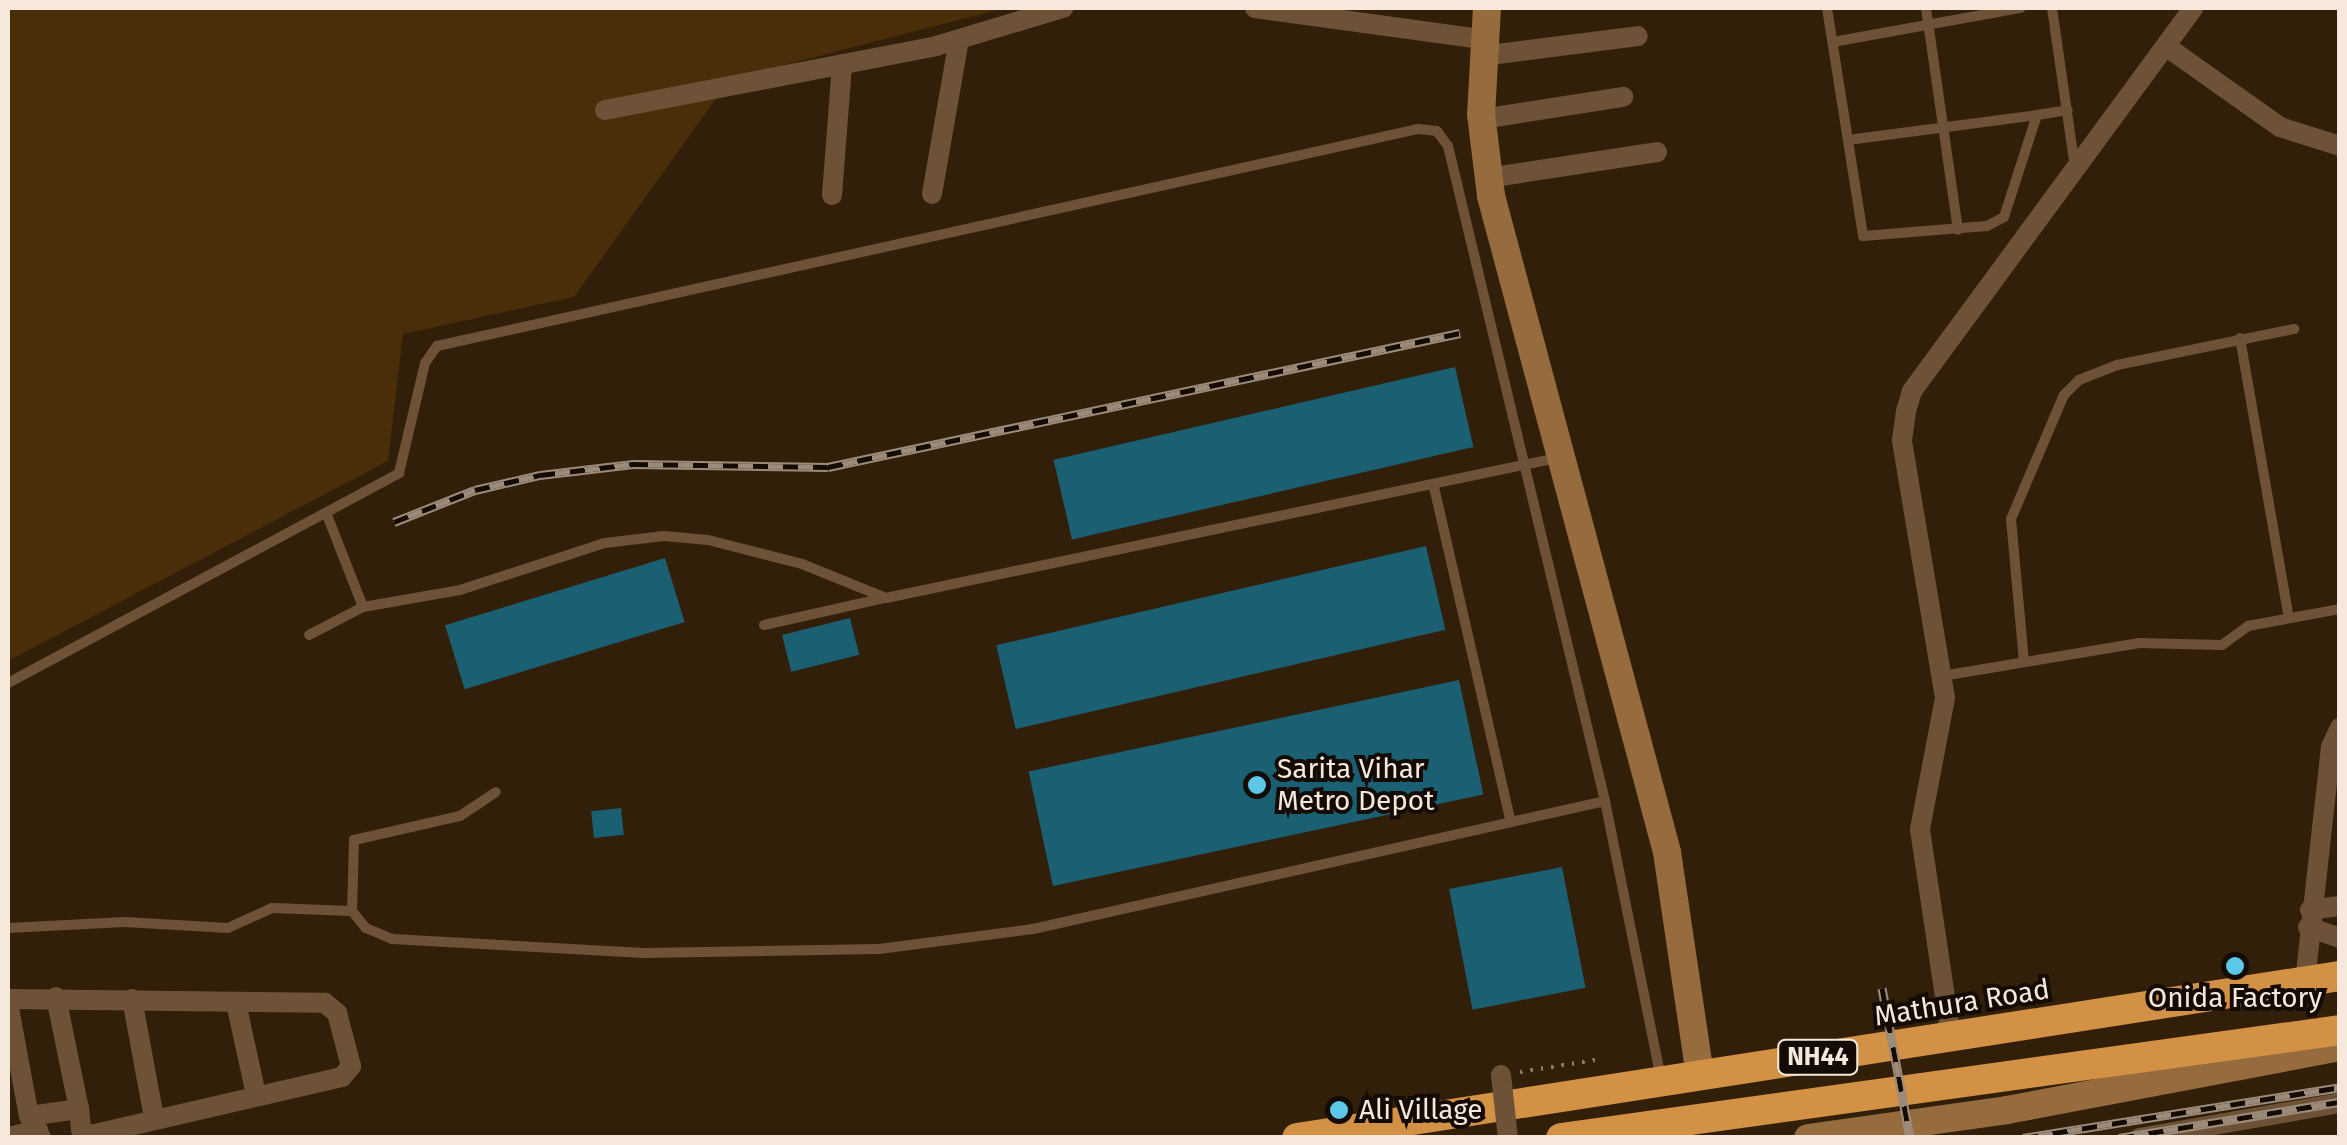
<!DOCTYPE html>
<style>
body{margin:0}
#map{position:relative;width:2347px;height:1145px;overflow:hidden;background:#321f09;font-family:"Fira Sans",sans-serif}
div>[style]{position:absolute}
[style*='--x']{left:calc(var(--x)*1px);top:calc(var(--y)*1px);width:calc(var(--w)*1px);rotate:calc(var(--a)*1deg)}
.green>*{inset:0;background:#4a2d09}
.building>*{inset:0;background:#1b5f72;transform-origin:0 0}
.path>*{height:4px;margin-top:-2px;transform-origin:0;background:repeating-linear-gradient(90deg,#8c7b69 0 2.5px,transparent 0 10.5px)}
.lane>*{height:10px;margin:-5px;padding:0 5px;transform-origin:5px;border-radius:5px;background:#6d5237}
.street>*{height:20px;margin:-10px;padding:0 10px;transform-origin:10px;border-radius:10px;background:#6d5237}
.secondary>*{height:28px;margin:-14px;padding:0 14px;transform-origin:14px;border-radius:14px;background:#966c3e}
.highway>*{height:30px;margin:-15px;padding:0 15px;transform-origin:15px;border-radius:15px;background:#d39146}
.rail>*{height:9px;margin-top:-4.5px;transform-origin:0;background:repeating-linear-gradient(90deg,#130b04 0 15px,#9c8b7a 0 30px);box-sizing:border-box;border-block:2px solid #9c8b7a}
.street-bridge>*{height:20px;margin:-10px;padding:0 10px;transform-origin:10px;border-radius:10px;background:#6d5237}
.dots>*{width:28px;height:28px;translate:-50% -50%;box-sizing:border-box;border:5px solid #130b04;border-radius:50%}
span{translate:-50% -50%;white-space:nowrap;text-align:center;line-height:1.15;-webkit-text-stroke:8px #130b04;paint-order:stroke}
.shield-label span{padding:2px 8px;background:#130b04;border:2px solid;border-radius:8px;-webkit-text-stroke-width:0}
.shield-label{font-size:25px;color:#f6e8db;font-weight:700}
.poi-label{font-size:28px;color:#f6e8db}
.left{translate:0 -50%;text-align:left}
.street-label{font-size:28px;color:#f6e8db}
.frame{position:absolute;inset:0;border:10px solid #f6e8db;pointer-events:none}
</style>
<div id="map">
<div class="green">
<i style="clip-path:polygon(8px 8px,1005px 8px,730px 79px,574px 297px,403px 334px,388px 461px,8px 661px)"></i>
</div>
<div class="building">
<i style="left:1455px;top:367px;width:82px;height:412px;rotate:77deg"></i>
<i style="left:1426px;top:546px;width:86px;height:441px;rotate:77deg"></i>
<i style="left:665px;top:558px;width:67px;height:230px;rotate:73deg"></i>
<i style="left:850px;top:618px;width:38px;height:70px;rotate:76deg"></i>
<i style="left:1459px;top:680px;width:117px;height:440px;rotate:78deg"></i>
<i style="left:621px;top:808px;width:27px;height:30px;rotate:84deg"></i>
<i style="left:1562px;top:867px;width:123px;height:115px;rotate:79deg"></i>
</div>
<div class="path">
<i style="--x:1520;--y:1072;--w:76;--a:-9.1"></i>
</div>
<div class="lane">
<i style="--x:1827;--y:8;--w:231;--a:81"></i>
<i style="--x:1863;--y:236;--w:124;--a:-4.6"></i>
<i style="--x:1987;--y:226;--w:19;--a:-28"></i>
<i style="--x:2004;--y:217;--w:107;--a:-72.1"></i>
<i style="--x:2037;--y:115;--w:31;--a:-9"></i>
<i style="--x:1926;--y:8;--w:224;--a:81.8"></i>
<i style="--x:2052;--y:8;--w:161;--a:81.8"></i>
<i style="--x:1833;--y:42;--w:191;--a:-10.3"></i>
<i style="--x:1848;--y:140;--w:191;--a:-7.5"></i>
<i style="--x:2240;--y:338;--w:284;--a:80.1"></i>
<i style="--x:1434;--y:487;--w:344;--a:77.1"></i>
<i style="--x:1511;--y:822;--w:96;--a:-12.6"></i>
<i style="--x:327;--y:515;--w:99;--a:68.6"></i>
<i style="--x:764;--y:625;--w:124;--a:-12.6"></i>
<i style="--x:309;--y:635;--w:61;--a:-27.4"></i>
<i style="--x:363;--y:607;--w:98;--a:-9.9"></i>
<i style="--x:460;--y:590;--w:152;--a:-18"></i>
<i style="--x:605;--y:543;--w:59;--a:-6.8"></i>
<i style="--x:664;--y:536;--w:44;--a:5.2"></i>
<i style="--x:708;--y:540;--w:97;--a:14.3"></i>
<i style="--x:802;--y:564;--w:91;--a:22"></i>
<i style="--x:886;--y:598;--w:685;--a:-11.79"></i>
<i style="--x:2024;--y:662;--w:144;--a:-95.2"></i>
<i style="--x:2011;--y:519;--w:135;--a:-66.9"></i>
<i style="--x:2064;--y:395;--w:21;--a:-45"></i>
<i style="--x:2079;--y:380;--w:41;--a:-21.5"></i>
<i style="--x:2117;--y:365;--w:181;--a:-11.5"></i>
<i style="--x:1942;--y:676;--w:200;--a:-9.5"></i>
<i style="--x:2139;--y:643;--w:83;--a:1.4"></i>
<i style="--x:2222;--y:645;--w:32;--a:-36"></i>
<i style="--x:2248;--y:626;--w:94;--a:-10.5"></i>
<i style="--x:8;--y:683;--w:444;--a:-28.2"></i>
<i style="--x:399;--y:473;--w:113;--a:-76.7"></i>
<i style="--x:425;--y:363;--w:21;--a:-55"></i>
<i style="--x:437;--y:346;--w:1005;--a:-12.47"></i>
<i style="--x:1418;--y:129;--w:19;--a:6"></i>
<i style="--x:1437;--y:131;--w:19;--a:54"></i>
<i style="--x:1448;--y:146;--w:674;--a:76.52"></i>
<i style="--x:1605;--y:801;--w:283;--a:78.6"></i>
<i style="--x:352;--y:911;--w:71;--a:-88.4"></i>
<i style="--x:354;--y:840;--w:109;--a:-12.8"></i>
<i style="--x:460;--y:816;--w:43;--a:-33.7"></i>
<i style="--x:8;--y:928;--w:117;--a:-2.9"></i>
<i style="--x:125;--y:922;--w:103;--a:3.3"></i>
<i style="--x:228;--y:928;--w:48;--a:-24.4"></i>
<i style="--x:272;--y:908;--w:80;--a:2.1"></i>
<i style="--x:352;--y:911;--w:22;--a:51"></i>
<i style="--x:366;--y:928;--w:28;--a:23"></i>
<i style="--x:392;--y:939;--w:252;--a:3.2"></i>
<i style="--x:644;--y:953;--w:235;--a:-1"></i>
<i style="--x:879;--y:949;--w:155;--a:-7.4"></i>
<i style="--x:1033;--y:929;--w:490;--a:-12.6"></i>
</div>
<div class="street">
<i style="--x:1255;--y:8;--w:229;--a:7.8"></i>
<i style="--x:2167;--y:47;--w:138;--a:35.3"></i>
<i style="--x:2280;--y:127;--w:63;--a:17.6"></i>
<i style="--x:1482;--y:56;--w:157;--a:-7.3"></i>
<i style="--x:605;--y:110;--w:337;--a:-10.9"></i>
<i style="--x:936;--y:46;--w:133;--a:-16.7"></i>
<i style="--x:1482;--y:119;--w:143;--a:-8.9"></i>
<i style="--x:1488;--y:178;--w:171;--a:-8.7"></i>
<i style="--x:932;--y:194;--w:156;--a:-80.1"></i>
<i style="--x:832;--y:195;--w:131;--a:-85.6"></i>
<i style="--x:2310;--y:910;--w:30;--a:-8"></i>
<i style="--x:2308;--y:927;--w:34;--a:19"></i>
<i style="--x:2305;--y:982;--w:236;--a:-83.7"></i>
<i style="--x:2331;--y:747;--w:21;--a:-65"></i>
<i style="--x:56;--y:997;--w:114;--a:78.4"></i>
<i style="--x:8;--y:999;--w:317;--a:0.7"></i>
<i style="--x:325;--y:1003;--w:16;--a:40"></i>
<i style="--x:337;--y:1013;--w:55;--a:75.2"></i>
<i style="--x:351;--y:1066;--w:14;--a:129"></i>
<i style="--x:342;--y:1077;--w:258;--a:167"></i>
<i style="--x:91;--y:1135;--w:11;--a:-153"></i>
<i style="--x:81;--y:1130;--w:21;--a:-95"></i>
<i style="--x:79;--y:1109;--w:50;--a:172"></i>
<i style="--x:132;--y:999;--w:121;--a:79.5"></i>
<i style="--x:8;--y:1003;--w:115;--a:79.5"></i>
<i style="--x:29;--y:1116;--w:25;--a:61"></i>
<i style="--x:236;--y:1003;--w:94;--a:77.7"></i>
<i style="--x:1951;--y:1037;--w:210;--a:-98.5"></i>
<i style="--x:1920;--y:829;--w:133;--a:-79.2"></i>
<i style="--x:1945;--y:698;--w:262;--a:-99.5"></i>
<i style="--x:1902;--y:440;--w:29;--a:-82"></i>
<i style="--x:1906;--y:411;--w:21;--a:-73"></i>
<i style="--x:1912;--y:391;--w:475;--a:-53.7"></i>
<i style="--x:8;--y:1137;--w:31;--a:-13"></i>
<i style="--x:2139;--y:1138;--w:204;--a:-9.9"></i>
</div>
<div class="secondary">
<i style="--x:1487;--y:8;--w:106;--a:93.2"></i>
<i style="--x:1481;--y:114;--w:83;--a:83"></i>
<i style="--x:1491;--y:196;--w:679;--a:74.98"></i>
<i style="--x:1667;--y:852;--w:226;--a:81.6"></i>
<i style="--x:1808;--y:1138;--w:201;--a:-8"></i>
<i style="--x:2007;--y:1110;--w:339;--a:-10.7"></i>
</div>
<div class="highway">
<i style="--x:1297;--y:1138;--w:1056;--a:-8.83"></i>
<i style="--x:1561;--y:1138;--w:786;--a:-7.89"></i>
</div>
<div class="rail">
<i style="--x:394;--y:522;--w:87;--a:-21.6"></i>
<i style="--x:475;--y:490;--w:67;--a:-13"></i>
<i style="--x:540;--y:475;--w:94;--a:-6.7"></i>
<i style="--x:633;--y:464;--w:195;--a:0.9"></i>
<i style="--x:828;--y:467;--w:646;--a:-11.97"></i>
<i style="--x:1882;--y:988;--w:153;--a:79.4"></i>
<i style="--x:2023;--y:1138;--w:321;--a:-9.1"></i>
<i style="--x:2119;--y:1138;--w:224;--a:-9.3"></i>
</div>
<div class="street-bridge">
<i style="--x:1501;--y:1075;--w:63;--a:83.7"></i>
</div>
<div class="dots">
<i style="left:1257px;top:785px;background:#5dc7e8"></i>
<i style="left:2235px;top:966px;background:#5dc7e8"></i>
<i style="left:1339px;top:1110px;background:#5dc7e8"></i>
</div>
<div class="shield-label">
<span style="left:1818px;top:1057px">NH44</span>
</div>
<div class="poi-label">
<span class="left" style="left:1277px;top:785px">Sarita Vihar<br>Metro Depot</span>
<span style="left:2235px;top:998px">Onida Factory</span>
<span class="left" style="left:1359px;top:1110px">Ali Village</span>
</div>
<div class="street-label">
<span style="left:1962px;top:1003px;rotate:-9deg">Mathura Road</span>
</div>
<div class="frame"></div>
</div>
